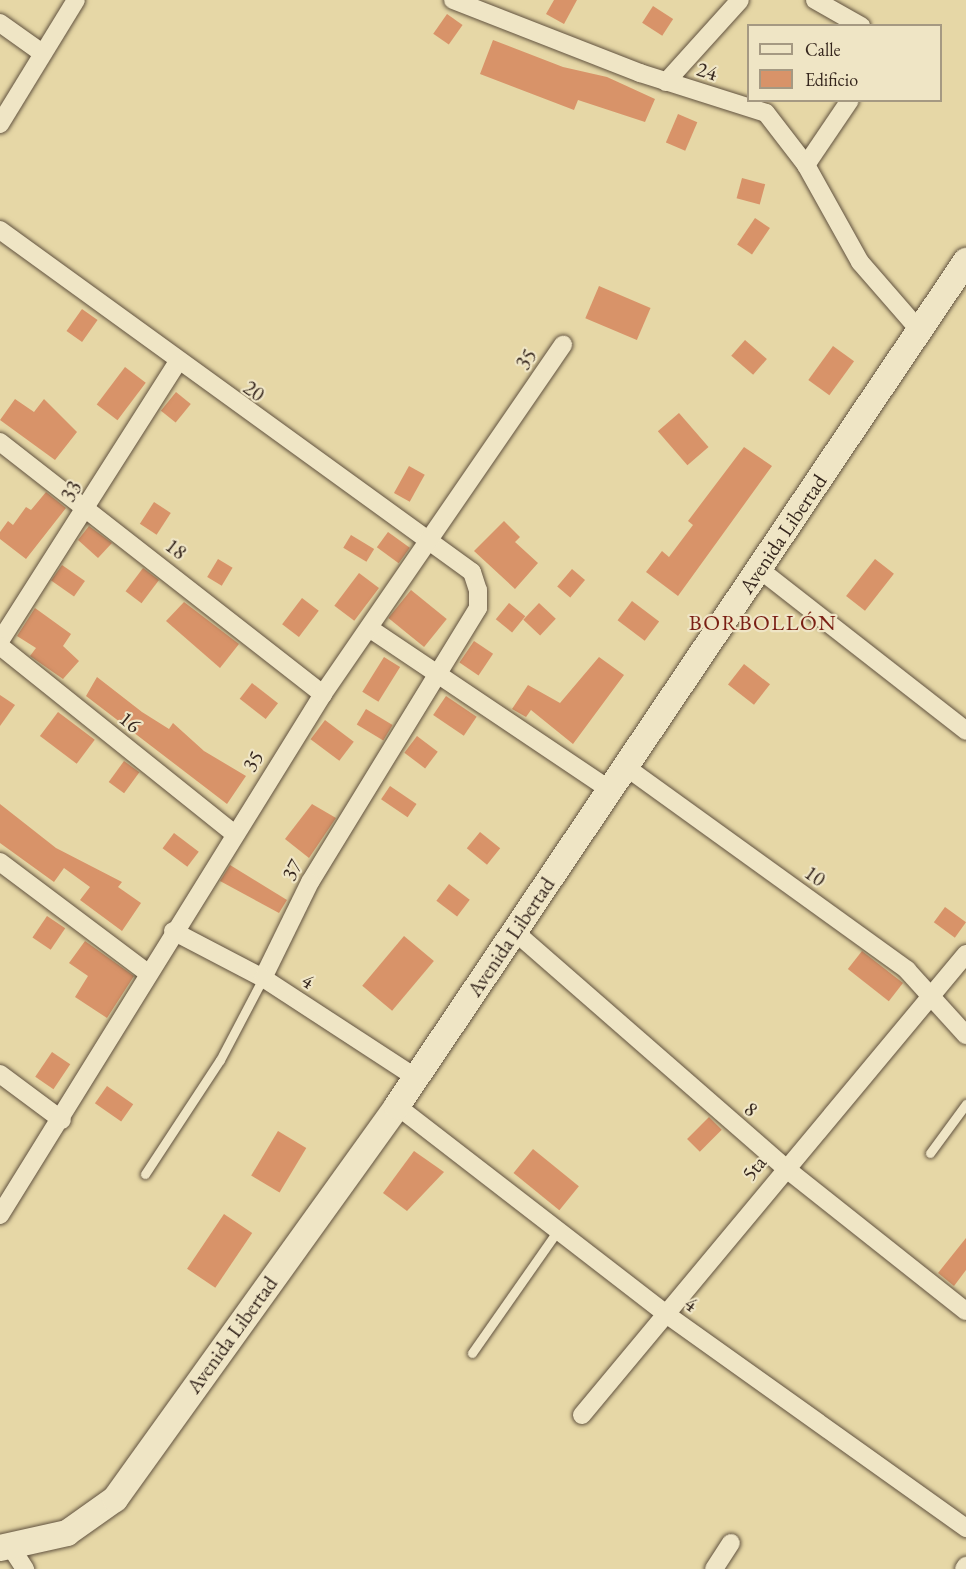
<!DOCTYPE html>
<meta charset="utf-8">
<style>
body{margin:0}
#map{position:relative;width:966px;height:1569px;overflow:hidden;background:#e6d7a6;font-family:"EB Garamond",serif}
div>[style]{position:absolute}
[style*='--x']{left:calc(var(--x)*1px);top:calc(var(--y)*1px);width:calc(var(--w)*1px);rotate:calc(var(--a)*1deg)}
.building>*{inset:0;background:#d89369;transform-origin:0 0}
.roads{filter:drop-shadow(0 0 2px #61523f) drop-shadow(0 0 2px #61523f)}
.service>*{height:9px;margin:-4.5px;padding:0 4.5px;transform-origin:4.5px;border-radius:4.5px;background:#efe5c5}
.minor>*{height:18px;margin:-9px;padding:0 9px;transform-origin:9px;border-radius:9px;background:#efe5c5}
.secondary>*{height:26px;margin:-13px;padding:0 13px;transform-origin:13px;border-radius:13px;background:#efe5c5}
span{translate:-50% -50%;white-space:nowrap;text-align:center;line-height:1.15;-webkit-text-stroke:4.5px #efe5c5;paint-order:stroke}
.street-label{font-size:21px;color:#35261d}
.neighbourhood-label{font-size:22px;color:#7a1f14;letter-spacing:1.5px}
.legend{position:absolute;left:747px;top:24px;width:195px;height:78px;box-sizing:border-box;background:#efe5c5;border:2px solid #a59982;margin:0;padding:8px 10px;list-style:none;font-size:18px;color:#35261d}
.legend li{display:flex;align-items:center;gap:12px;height:30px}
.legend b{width:30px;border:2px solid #a59982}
</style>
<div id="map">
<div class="building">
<i style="clip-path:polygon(554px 0,577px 0,564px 24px,546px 14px)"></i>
<i style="left:653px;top:6px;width:24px;height:20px;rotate:33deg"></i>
<i style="left:447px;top:14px;width:19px;height:24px;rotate:35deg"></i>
<i style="clip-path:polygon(493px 40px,563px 67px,607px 77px,655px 99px,645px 122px,578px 100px,574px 110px,480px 74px)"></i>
<i style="left:678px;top:114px;width:21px;height:31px;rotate:23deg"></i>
<i style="left:742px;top:178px;width:24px;height:21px;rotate:15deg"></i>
<i style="left:755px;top:218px;width:18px;height:32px;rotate:34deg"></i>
<i style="left:599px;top:286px;width:56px;height:35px;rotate:23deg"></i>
<i style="left:82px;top:309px;width:19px;height:27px;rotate:35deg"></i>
<i style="left:745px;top:340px;width:29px;height:21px;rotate:41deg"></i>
<i style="left:833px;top:346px;width:26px;height:42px;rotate:36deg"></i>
<i style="left:125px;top:367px;width:26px;height:47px;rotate:37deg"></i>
<i style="left:176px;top:392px;width:19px;height:24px;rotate:39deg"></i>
<i style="clip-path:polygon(15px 399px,34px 412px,44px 399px,77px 432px,55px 460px,0 420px)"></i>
<i style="left:679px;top:413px;width:45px;height:28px;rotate:49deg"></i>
<i style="clip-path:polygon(744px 447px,772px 466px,678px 596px,646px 572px,662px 551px,669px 557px,693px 525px,688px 521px)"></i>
<i style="left:409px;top:466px;width:18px;height:31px;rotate:29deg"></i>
<i style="clip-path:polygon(46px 492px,66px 508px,26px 559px,0 539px,0 532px,8px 521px,13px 525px,26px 507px,31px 510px)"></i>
<i style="left:154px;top:502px;width:20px;height:26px;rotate:33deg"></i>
<i style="clip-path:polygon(504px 521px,520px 537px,515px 542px,538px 563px,515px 589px,474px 551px)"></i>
<i style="clip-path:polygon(89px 526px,112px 543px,98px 558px,78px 540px)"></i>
<i style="left:388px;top:532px;width:27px;height:19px;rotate:36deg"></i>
<i style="left:351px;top:535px;width:27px;height:15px;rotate:31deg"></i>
<i style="left:218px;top:559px;width:17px;height:21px;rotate:31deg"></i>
<i style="left:875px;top:559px;width:24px;height:47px;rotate:38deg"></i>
<i style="left:62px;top:565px;width:28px;height:19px;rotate:35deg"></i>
<i style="left:143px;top:568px;width:20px;height:29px;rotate:37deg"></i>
<i style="left:572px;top:569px;width:17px;height:23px;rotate:40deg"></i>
<i style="left:359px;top:573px;width:25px;height:41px;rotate:37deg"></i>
<i style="left:411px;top:590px;width:46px;height:36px;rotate:39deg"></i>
<i style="left:302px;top:598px;width:21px;height:33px;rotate:37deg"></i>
<i style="left:632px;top:601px;width:34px;height:24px;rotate:37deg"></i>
<i style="clip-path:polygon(184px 602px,239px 644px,220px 668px,166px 621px)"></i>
<i style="left:509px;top:603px;width:21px;height:21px;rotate:39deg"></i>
<i style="left:539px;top:603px;width:23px;height:23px;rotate:43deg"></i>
<i style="clip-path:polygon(35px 608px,71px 634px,63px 646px,79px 661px,63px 679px,30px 656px,36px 648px,17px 636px)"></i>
<i style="left:474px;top:641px;width:23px;height:26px;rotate:34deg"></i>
<i style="left:384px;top:657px;width:19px;height:41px;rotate:32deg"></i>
<i style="clip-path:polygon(599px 657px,624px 675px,573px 744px,531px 710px,526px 717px,512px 709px,528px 685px,560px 703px)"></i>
<i style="left:744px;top:664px;width:33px;height:26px;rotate:38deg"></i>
<i style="clip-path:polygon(97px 677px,142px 712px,169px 729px,173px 723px,204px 751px,246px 776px,227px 804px,86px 696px)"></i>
<i style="left:252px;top:683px;width:33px;height:20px;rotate:38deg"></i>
<i style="clip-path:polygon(0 695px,15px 705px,0 726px)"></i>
<i style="left:446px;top:696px;width:37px;height:23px;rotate:34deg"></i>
<i style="left:366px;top:709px;width:31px;height:18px;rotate:31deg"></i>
<i style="left:58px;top:712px;width:46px;height:30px;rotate:37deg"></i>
<i style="left:325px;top:720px;width:36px;height:24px;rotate:37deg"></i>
<i style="left:417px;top:736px;width:26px;height:21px;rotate:37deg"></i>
<i style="left:124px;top:761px;width:19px;height:26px;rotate:36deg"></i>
<i style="left:390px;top:786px;width:32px;height:16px;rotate:34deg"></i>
<i style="clip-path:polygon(0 804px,56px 848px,122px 882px,118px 887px,141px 903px,122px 931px,80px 900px,90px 887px,64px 868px,54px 882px,0 843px)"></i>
<i style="clip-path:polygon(312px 804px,336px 818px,309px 858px,285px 839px)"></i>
<i style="left:480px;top:832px;width:26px;height:21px;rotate:39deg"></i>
<i style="left:174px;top:833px;width:31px;height:19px;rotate:37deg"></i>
<i style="clip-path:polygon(230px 865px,287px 900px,279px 913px,220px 881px)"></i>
<i style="left:449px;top:884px;width:26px;height:21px;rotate:37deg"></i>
<i style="left:945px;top:907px;width:26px;height:19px;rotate:36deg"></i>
<i style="left:47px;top:916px;width:22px;height:26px;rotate:34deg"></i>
<i style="left:404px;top:936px;width:39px;height:65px;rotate:40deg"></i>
<i style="clip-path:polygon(85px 941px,134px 976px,107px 1018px,75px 997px,88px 976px,69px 963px)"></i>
<i style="left:862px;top:951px;width:52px;height:23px;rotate:38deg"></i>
<i style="left:52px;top:1052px;width:22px;height:30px;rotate:34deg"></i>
<i style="left:107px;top:1086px;width:32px;height:21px;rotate:35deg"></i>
<i style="left:709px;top:1117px;width:18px;height:31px;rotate:45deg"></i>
<i style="left:278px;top:1131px;width:33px;height:52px;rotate:31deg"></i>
<i style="left:533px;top:1149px;width:59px;height:31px;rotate:39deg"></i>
<i style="clip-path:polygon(414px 1151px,444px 1172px,407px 1211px,383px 1193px)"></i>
<i style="left:224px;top:1214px;width:34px;height:66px;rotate:34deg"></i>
<i style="clip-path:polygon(966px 1238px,966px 1270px,954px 1286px,938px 1273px)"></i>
</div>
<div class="roads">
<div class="service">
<i style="--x:930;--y:1153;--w:61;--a:-53.7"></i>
<i style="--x:145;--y:1174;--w:136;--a:-56.7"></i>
<i style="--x:220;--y:1060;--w:93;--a:-62.3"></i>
<i style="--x:472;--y:1353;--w:150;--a:-55"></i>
</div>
<div class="minor">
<i style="--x:453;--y:0;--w:201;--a:21.3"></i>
<i style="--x:640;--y:73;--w:132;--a:17.6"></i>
<i style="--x:766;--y:113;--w:66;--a:52.4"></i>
<i style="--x:806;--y:165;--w:111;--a:60.9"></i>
<i style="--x:860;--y:262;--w:91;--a:49"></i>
<i style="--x:815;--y:0;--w:53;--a:29.5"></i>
<i style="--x:0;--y:23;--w:52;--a:35.5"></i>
<i style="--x:666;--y:82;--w:110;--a:-47.9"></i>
<i style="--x:0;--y:124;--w:145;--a:-58.5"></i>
<i style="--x:806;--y:165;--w:78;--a:-55.9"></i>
<i style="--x:0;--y:230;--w:583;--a:35.93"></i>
<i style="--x:472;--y:572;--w:19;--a:72"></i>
<i style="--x:478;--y:590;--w:18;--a:90"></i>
<i style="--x:478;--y:608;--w:321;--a:121.5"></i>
<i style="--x:310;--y:882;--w:107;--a:116.1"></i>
<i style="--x:0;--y:442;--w:410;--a:38"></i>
<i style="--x:759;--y:569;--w:263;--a:38"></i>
<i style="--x:369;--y:628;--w:290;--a:33.9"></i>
<i style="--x:0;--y:641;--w:330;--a:-57.5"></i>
<i style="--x:0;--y:646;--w:299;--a:38.7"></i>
<i style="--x:626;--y:767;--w:347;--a:35.8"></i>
<i style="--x:907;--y:970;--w:88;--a:47.8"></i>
<i style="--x:0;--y:862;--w:185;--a:36.9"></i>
<i style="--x:173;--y:931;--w:102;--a:27.6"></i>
<i style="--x:263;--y:978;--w:181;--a:33.1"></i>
<i style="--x:515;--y:932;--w:357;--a:41.1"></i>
<i style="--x:784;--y:1167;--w:232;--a:38.4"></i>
<i style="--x:0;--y:1074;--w:77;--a:36.6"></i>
<i style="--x:397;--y:1106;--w:340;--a:37.7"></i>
<i style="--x:666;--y:1314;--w:369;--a:35.5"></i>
<i style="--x:0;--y:1215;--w:613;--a:-58.2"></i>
<i style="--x:323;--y:694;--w:424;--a:-55.5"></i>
<i style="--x:582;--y:1415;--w:600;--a:-50.21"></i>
<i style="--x:12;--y:1549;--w:24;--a:57"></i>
<i style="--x:714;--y:1569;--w:31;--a:-57"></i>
<i style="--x:964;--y:1569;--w:4;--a:-56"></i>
</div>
<div class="secondary">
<i style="--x:0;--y:1548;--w:69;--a:-12.6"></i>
<i style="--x:67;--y:1533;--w:59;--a:-35.3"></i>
<i style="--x:115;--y:1499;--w:484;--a:-54.3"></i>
<i style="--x:397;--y:1106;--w:1019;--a:-56.04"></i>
</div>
</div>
<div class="street-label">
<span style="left:707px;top:71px;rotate:17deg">24</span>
<span style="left:526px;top:359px;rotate:-56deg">35</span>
<span style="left:254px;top:391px;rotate:36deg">20</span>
<span style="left:71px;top:491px;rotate:-58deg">33</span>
<span style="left:783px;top:534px;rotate:-56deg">Avenida Libertad</span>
<span style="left:176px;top:549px;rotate:38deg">18</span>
<span style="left:130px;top:722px;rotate:39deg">16</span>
<span style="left:253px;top:761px;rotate:-57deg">35</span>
<span style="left:292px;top:870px;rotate:-61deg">37</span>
<span style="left:815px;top:876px;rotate:36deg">10</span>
<span style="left:511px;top:937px;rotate:-56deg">Avenida Libertad</span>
<span style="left:308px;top:981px;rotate:33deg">4</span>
<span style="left:751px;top:1109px;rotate:41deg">8</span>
<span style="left:754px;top:1168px;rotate:-51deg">5ta</span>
<span style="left:691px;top:1304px;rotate:36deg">4</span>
<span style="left:232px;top:1335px;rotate:-54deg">Avenida Libertad</span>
</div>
<div class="neighbourhood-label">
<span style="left:763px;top:623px">BORBOLLÓN</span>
</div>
<ul class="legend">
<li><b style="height:8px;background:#efe5c5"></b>Calle</li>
<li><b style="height:16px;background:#d89369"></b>Edificio</li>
</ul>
</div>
